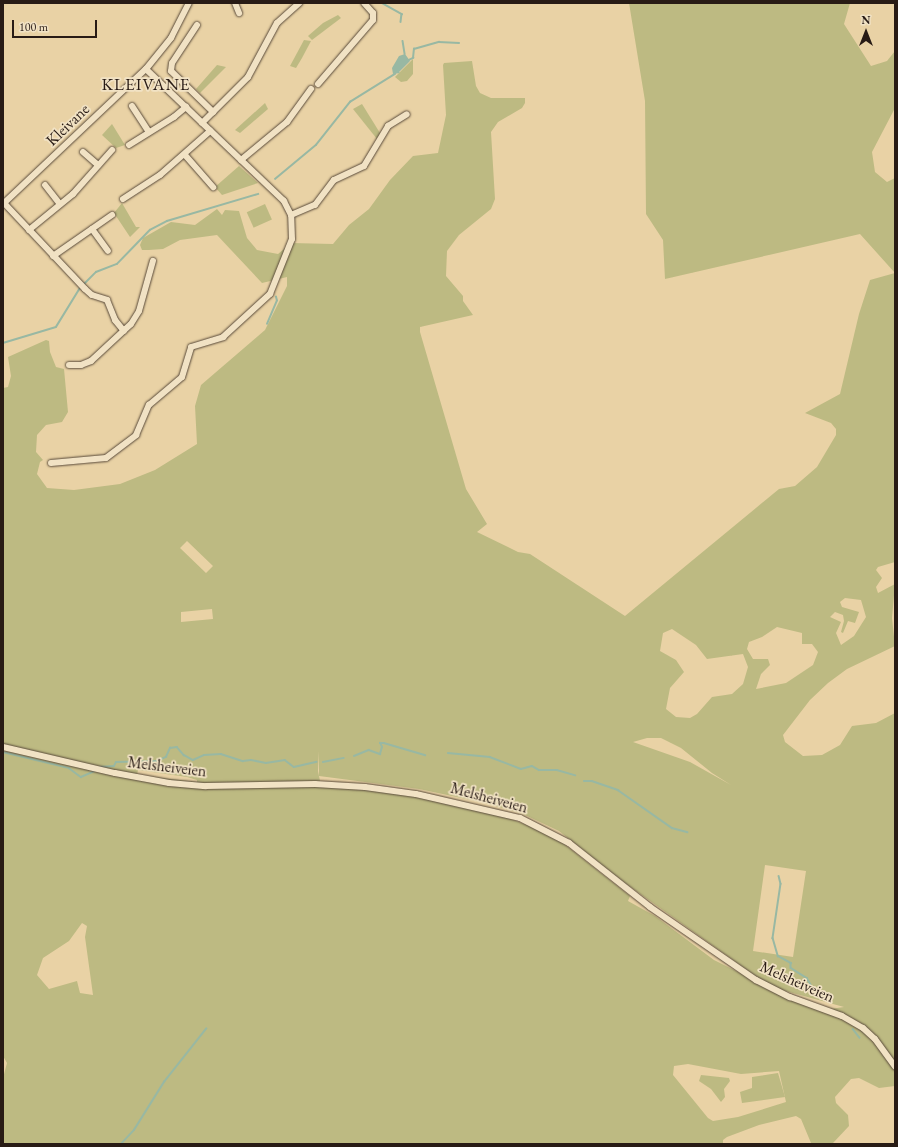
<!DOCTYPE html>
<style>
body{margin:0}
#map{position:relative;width:898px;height:1147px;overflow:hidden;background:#e9d2a5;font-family:"EB Garamond",serif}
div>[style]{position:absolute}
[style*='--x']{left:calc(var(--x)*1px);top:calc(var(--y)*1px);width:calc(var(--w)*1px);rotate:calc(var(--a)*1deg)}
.green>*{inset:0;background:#bdba82;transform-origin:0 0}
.water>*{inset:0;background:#98b8a3}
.stream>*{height:1.5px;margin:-0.75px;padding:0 0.75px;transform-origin:0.75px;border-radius:0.75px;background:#98b8a3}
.roads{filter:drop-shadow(0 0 1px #584939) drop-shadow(0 0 1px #584939)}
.minor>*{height:6px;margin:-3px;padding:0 3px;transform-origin:3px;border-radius:3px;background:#f1e2c4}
span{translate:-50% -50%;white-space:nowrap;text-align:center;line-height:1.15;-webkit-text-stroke:3.5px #f1e2c4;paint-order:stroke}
.street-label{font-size:16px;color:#281b15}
.neighbourhood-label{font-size:17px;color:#281b15;letter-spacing:1px}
.frame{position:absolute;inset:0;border:4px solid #281b15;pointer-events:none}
.north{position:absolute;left:846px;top:12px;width:40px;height:40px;-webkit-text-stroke:3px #f1e2c4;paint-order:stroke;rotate:0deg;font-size:11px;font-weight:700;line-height:16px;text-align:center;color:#281b15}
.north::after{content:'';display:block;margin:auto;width:14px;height:18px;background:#281b15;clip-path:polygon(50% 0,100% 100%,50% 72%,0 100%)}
.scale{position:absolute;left:12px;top:20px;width:85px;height:18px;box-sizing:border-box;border:2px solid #281b15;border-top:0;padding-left:5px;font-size:12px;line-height:14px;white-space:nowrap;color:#281b15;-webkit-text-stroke:3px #f1e2c4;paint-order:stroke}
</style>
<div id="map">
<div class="green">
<i style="clip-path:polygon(evenodd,629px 3px,850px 3px,844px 24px,871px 66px,887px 61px,895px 51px,895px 108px,872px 152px,875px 172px,887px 182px,895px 178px,895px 562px,878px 567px,876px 570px,882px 578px,876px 587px,878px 593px,895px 584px,892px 618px,895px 646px,847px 669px,828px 683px,810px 700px,783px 735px,785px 742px,803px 756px,822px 755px,840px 745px,852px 726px,876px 723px,895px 713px,895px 1086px,879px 1088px,859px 1078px,851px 1079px,835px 1097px,836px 1103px,848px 1115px,849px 1126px,833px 1143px,811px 1143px,801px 1119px,796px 1116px,759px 1125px,727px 1137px,723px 1140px,723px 1144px,3px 1144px,3px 1078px,7px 1063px,3px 1056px,3px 388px,8px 387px,11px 376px,8px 357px,46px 340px,49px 341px,50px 352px,56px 367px,64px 369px,68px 412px,62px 422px,46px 425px,37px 435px,36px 452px,43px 460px,40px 462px,37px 474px,47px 488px,74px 490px,120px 484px,155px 470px,197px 444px,195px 406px,201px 385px,265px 330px,287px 286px,287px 277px,262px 283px,217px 235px,180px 240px,163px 249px,149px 250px,142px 250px,140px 245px,143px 238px,171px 222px,195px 225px,217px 209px,222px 215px,225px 210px,239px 211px,247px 238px,257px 250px,278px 254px,291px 243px,333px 244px,349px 225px,369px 209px,390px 180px,413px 156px,438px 153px,446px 115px,443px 65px,444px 63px,472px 61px,476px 86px,480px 93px,491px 98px,525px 98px,525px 103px,522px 108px,498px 122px,491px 132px,495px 199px,491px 209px,459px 235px,447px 251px,446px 276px,463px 296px,463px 301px,473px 315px,420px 327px,420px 332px,466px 489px,487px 524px,477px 532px,518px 552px,530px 554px,625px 616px,779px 489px,795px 486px,817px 467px,836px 435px,836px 429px,831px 423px,805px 413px,840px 394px,859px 314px,870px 280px,895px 273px,860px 234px,665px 279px,663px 240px,646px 214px,645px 101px,629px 3px,187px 541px,213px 566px,206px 573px,180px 548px,187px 541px,629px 3px,845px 598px,861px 600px,866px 617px,854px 636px,841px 645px,836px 633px,841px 622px,830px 617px,835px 612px,843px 615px,844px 621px,841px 632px,843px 633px,848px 621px,855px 623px,859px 612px,842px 607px,840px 602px,845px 598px,629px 3px,212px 609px,213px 619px,181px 622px,181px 612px,212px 609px,629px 3px,777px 627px,802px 633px,802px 644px,812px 644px,818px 652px,813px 665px,786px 683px,756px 689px,761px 674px,770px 665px,768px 659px,753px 659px,747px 649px,749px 642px,762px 637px,777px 627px,629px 3px,672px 629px,696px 645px,707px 659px,743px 654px,748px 667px,743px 684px,732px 694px,712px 697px,697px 714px,690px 718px,676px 717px,666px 709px,670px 688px,684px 672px,676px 660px,660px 651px,663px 633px,672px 629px,629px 3px,647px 738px,661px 738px,681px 748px,712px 773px,731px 785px,690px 762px,633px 742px,647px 738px,629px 3px,319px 751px,319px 776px,419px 789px,485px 803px,523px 814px,559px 831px,625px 883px,771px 987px,844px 1007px,823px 1010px,798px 1002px,714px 960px,655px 916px,628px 901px,630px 896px,554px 836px,543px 831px,503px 816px,390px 791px,321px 786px,318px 771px,319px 751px,629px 3px,138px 770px,187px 777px,197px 780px,197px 782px,137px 775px,138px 770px,629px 3px,765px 865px,806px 871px,793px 957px,753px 951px,765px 865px,629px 3px,82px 923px,87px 926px,85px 937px,93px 995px,80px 993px,77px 981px,49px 989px,37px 975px,43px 958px,69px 941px,82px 923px,629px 3px,688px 1064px,741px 1074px,779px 1071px,786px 1102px,738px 1117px,713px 1121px,708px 1118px,673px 1075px,674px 1066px,688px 1064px)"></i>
<i style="clip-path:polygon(338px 15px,341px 18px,312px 40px,308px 36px,323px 23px)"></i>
<i style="clip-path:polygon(304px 40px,311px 41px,302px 58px,296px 68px,290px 66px)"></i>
<i style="clip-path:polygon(413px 59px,413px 74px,407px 81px,401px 82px,395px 77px)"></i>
<i style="clip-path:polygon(217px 65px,226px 67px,200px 93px,196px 89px)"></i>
<i style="clip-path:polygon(265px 103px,268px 109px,240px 133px,235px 130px)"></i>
<i style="clip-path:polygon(362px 104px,380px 133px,377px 139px,353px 109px)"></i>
<i style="clip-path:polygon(112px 124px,125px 145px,116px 148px,102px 135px)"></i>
<i style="clip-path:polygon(239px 166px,258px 183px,222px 195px,215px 187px)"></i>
<i style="clip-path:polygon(122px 203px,136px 227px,140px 227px,130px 237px,114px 213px)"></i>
<i style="left:265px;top:204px;width:17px;height:20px;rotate:66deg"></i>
<i style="clip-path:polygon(778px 1073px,785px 1097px,742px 1103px,740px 1092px,752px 1088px,752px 1077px)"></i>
<i style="clip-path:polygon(701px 1075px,729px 1078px,730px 1081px,724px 1089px,725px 1097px,721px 1102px,711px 1089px,699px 1081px)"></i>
</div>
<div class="water">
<i style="clip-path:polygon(405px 54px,410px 61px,399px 72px,400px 73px,393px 74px,392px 68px,399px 56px)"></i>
</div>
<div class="stream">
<i style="--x:382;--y:3;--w:23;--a:29"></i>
<i style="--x:402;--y:14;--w:8;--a:97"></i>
<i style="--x:403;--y:41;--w:13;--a:81"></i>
<i style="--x:407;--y:61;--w:7;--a:-27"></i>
<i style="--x:413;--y:58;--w:9;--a:-84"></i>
<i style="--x:414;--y:49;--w:26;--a:-16"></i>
<i style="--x:439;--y:42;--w:20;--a:3"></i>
<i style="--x:275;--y:179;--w:53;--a:-39.7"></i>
<i style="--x:316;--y:145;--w:55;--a:-51.7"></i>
<i style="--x:350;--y:102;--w:53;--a:-31.9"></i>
<i style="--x:83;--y:285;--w:18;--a:-45"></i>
<i style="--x:96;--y:272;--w:22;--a:-21"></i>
<i style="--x:117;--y:264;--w:47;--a:-45.9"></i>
<i style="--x:150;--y:230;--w:19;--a:-28"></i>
<i style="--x:167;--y:221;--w:95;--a:-16.5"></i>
<i style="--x:267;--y:324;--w:25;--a:-67"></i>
<i style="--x:277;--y:301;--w:4;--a:-104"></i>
<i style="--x:3;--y:343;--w:55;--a:-16.8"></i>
<i style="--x:56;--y:327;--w:46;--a:-58.4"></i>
<i style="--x:3;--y:752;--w:68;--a:13.6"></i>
<i style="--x:69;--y:768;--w:15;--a:37"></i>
<i style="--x:81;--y:777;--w:15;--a:-23"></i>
<i style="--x:448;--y:753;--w:42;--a:5.4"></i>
<i style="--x:490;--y:757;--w:33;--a:21"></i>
<i style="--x:521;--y:769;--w:11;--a:-15"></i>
<i style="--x:532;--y:766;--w:8;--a:30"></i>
<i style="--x:539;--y:770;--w:18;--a:0"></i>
<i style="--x:557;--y:770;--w:19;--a:16"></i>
<i style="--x:354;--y:756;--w:16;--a:-22"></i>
<i style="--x:369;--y:750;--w:12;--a:20"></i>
<i style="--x:380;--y:754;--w:7;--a:-74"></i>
<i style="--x:382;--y:747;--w:4;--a:-117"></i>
<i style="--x:380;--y:743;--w:4;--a:0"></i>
<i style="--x:384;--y:743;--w:43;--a:16.3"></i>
<i style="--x:323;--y:762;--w:21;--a:-11"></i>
<i style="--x:99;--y:767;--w:15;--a:-4"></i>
<i style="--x:114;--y:766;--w:4;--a:-63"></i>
<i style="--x:116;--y:762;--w:41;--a:-1.4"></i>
<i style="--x:157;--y:761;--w:10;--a:-24"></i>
<i style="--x:166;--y:757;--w:10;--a:-66"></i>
<i style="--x:170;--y:748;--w:7;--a:-8"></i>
<i style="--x:177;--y:747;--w:11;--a:49"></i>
<i style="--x:184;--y:755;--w:10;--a:29"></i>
<i style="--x:193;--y:760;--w:12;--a:-24"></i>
<i style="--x:204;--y:755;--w:17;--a:-3"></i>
<i style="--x:221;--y:754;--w:23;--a:18"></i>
<i style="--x:243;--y:761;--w:8;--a:-7"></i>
<i style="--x:251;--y:760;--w:15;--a:11"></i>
<i style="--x:266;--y:763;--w:19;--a:-9"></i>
<i style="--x:285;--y:760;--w:11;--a:38"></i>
<i style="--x:294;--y:767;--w:23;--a:-13"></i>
<i style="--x:584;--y:781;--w:8;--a:0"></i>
<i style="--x:592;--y:781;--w:28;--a:19"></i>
<i style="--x:618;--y:790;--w:66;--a:35.1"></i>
<i style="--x:672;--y:828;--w:16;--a:15"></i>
<i style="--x:779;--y:876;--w:8;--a:76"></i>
<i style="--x:781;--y:884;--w:55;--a:98.4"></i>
<i style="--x:773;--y:938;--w:19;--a:74"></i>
<i style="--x:778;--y:956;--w:15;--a:28"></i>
<i style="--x:791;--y:963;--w:5;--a:90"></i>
<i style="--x:791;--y:968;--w:19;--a:32"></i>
<i style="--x:807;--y:978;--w:14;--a:60"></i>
<i style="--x:853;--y:1029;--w:11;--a:52"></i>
<i style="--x:121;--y:1144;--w:19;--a:-47"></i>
<i style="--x:134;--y:1130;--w:57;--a:-58"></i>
<i style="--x:164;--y:1082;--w:68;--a:-51.6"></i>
</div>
<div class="roads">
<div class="minor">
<i style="--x:235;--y:3;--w:11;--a:68"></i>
<i style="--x:197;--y:25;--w:45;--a:123.3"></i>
<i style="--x:172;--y:63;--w:8;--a:97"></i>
<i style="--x:171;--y:71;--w:59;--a:44.3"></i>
<i style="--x:318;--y:84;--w:84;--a:-49.3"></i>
<i style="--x:373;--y:20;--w:7;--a:-90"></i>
<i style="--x:373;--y:13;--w:13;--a:-132"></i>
<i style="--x:132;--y:106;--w:31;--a:57"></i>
<i style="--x:202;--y:123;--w:65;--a:-45"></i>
<i style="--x:248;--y:77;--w:61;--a:-61.8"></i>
<i style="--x:277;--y:23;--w:30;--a:-42"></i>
<i style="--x:129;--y:145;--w:53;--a:-31.9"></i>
<i style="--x:174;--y:117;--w:16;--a:-40"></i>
<i style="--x:83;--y:152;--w:20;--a:41"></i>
<i style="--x:185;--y:155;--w:43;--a:48.8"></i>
<i style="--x:241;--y:160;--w:60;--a:-39.6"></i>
<i style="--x:287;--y:122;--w:41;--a:-54"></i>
<i style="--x:45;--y:185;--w:24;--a:52"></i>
<i style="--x:123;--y:199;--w:44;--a:-33"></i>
<i style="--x:160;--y:175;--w:67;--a:-41.3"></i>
<i style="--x:4;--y:203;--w:118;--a:46.7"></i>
<i style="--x:85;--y:289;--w:9;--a:41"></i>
<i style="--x:92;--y:295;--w:16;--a:18"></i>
<i style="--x:107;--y:300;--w:22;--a:68"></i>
<i style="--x:115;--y:320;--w:14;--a:51"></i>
<i style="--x:3;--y:204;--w:197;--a:-43.4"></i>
<i style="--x:146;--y:69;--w:40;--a:-51"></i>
<i style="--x:171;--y:38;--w:39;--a:-63"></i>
<i style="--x:291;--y:215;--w:26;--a:-23"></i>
<i style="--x:315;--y:205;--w:31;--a:-53"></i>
<i style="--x:334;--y:180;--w:33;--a:-25"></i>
<i style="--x:364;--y:166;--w:47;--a:-59"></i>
<i style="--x:388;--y:126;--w:22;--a:-32"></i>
<i style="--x:92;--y:229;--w:27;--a:54"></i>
<i style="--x:29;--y:230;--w:57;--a:-39.3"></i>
<i style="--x:73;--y:194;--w:59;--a:-48.4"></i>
<i style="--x:53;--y:256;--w:72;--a:-34.8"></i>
<i style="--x:69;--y:365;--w:12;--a:0"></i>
<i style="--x:81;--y:365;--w:11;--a:-22"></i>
<i style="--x:91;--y:361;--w:54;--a:-42.8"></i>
<i style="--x:131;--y:324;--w:15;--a:-58"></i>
<i style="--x:139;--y:311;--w:52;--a:-74.4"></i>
<i style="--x:51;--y:463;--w:55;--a:-5.2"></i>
<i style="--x:106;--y:458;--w:38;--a:-37"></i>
<i style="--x:136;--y:435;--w:33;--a:-67"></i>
<i style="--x:149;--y:405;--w:43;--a:-40.3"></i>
<i style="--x:182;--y:377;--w:31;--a:-73"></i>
<i style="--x:191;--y:347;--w:34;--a:-17"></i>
<i style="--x:223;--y:337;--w:64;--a:-42.5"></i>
<i style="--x:270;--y:294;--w:59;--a:-68.2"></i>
<i style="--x:292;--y:239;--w:24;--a:-92"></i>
<i style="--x:291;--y:215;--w:16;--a:-117"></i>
<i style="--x:284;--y:201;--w:191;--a:-136.3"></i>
<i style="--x:3;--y:747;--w:115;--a:13.1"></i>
<i style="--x:115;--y:773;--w:55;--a:10.5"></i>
<i style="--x:169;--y:783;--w:37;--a:5"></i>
<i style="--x:206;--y:786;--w:109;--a:-1.1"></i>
<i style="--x:315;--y:784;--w:50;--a:3.4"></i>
<i style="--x:365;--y:787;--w:51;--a:7.8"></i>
<i style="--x:416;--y:794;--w:107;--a:13"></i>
<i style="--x:520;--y:818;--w:55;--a:27"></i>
<i style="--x:569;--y:843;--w:103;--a:38.3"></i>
<i style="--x:650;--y:907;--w:129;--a:34.6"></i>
<i style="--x:756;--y:980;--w:38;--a:27"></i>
<i style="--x:790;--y:997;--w:55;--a:20.1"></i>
<i style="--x:842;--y:1016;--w:24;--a:30"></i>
<i style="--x:863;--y:1028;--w:16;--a:43"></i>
<i style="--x:875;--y:1039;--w:34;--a:54"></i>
</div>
</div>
<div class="street-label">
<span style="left:68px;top:125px;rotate:-44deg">Kleivane</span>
<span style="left:167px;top:767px;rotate:7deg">Melsheiveien</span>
<span style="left:489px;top:798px;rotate:15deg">Melsheiveien</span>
<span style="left:797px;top:982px;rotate:24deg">Melsheiveien</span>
</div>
<div class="neighbourhood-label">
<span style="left:146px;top:85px">KLEIVANE</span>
</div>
<div class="frame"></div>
<div class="north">N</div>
<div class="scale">100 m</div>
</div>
